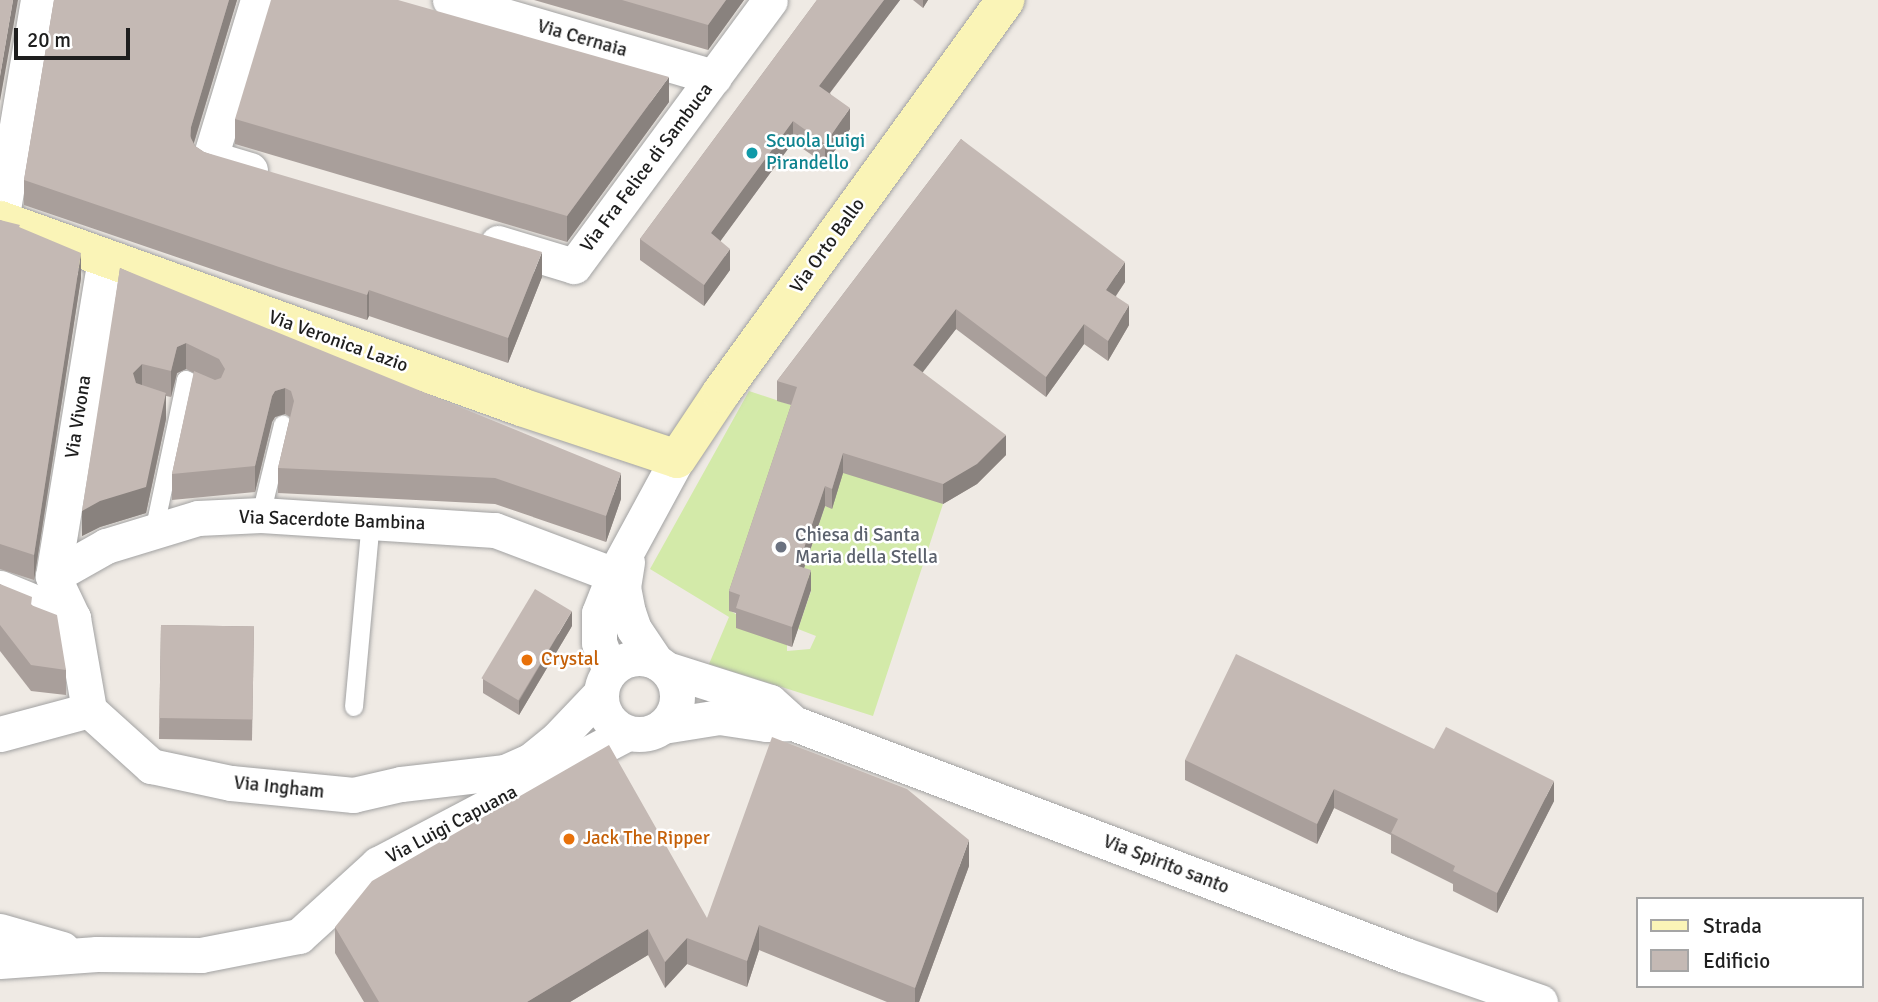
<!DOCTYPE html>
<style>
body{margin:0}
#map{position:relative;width:1878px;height:1002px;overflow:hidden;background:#efeae4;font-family:Signika,sans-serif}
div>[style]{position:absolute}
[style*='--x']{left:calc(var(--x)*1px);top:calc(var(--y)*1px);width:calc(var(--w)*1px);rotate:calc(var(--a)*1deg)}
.grass>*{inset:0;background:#d3eaa9}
.roads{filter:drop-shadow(0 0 2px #a2a2a2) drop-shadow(0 0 2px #a2a2a2)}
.lane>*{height:18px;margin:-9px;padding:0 9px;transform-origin:9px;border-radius:9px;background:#fff}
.street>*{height:35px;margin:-17.5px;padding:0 17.5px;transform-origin:17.5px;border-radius:17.5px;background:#fff}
.street>.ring{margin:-17.5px;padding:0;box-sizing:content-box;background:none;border:35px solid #fff;border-radius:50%}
.secondary>*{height:38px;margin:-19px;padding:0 19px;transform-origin:19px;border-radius:19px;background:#faf4b7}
.wall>*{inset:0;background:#a99f9b;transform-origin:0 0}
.shaded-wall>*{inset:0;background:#89827e}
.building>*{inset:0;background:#c4b9b4;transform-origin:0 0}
.dots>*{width:19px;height:19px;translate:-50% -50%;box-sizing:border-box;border:4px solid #fff;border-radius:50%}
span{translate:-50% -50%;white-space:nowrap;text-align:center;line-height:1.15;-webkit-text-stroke:5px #fff;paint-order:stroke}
.street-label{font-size:19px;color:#1e1e1e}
.culture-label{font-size:19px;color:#0d838f}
.left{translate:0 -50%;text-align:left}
.worship-label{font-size:19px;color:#5b616d}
.food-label{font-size:19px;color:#c56008}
.legend{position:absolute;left:1636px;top:897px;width:228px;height:91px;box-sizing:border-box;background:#fff;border:2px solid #a5a5a5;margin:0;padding:9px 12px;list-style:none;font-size:21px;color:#1e1e1e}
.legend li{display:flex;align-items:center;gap:14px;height:35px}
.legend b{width:35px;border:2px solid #a5a5a5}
.scale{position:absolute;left:14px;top:28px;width:116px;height:32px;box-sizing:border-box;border:4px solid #1e1e1e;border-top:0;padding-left:9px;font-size:21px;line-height:24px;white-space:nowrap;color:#1e1e1e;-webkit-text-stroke:5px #fff;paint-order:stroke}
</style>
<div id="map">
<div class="grass">
<i style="clip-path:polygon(749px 391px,797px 407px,729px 610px,787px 645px,787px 651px,810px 649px,816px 636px,798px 629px,811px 591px,798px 586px,825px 506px,832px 508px,852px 425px,943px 504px,873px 716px,709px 664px,729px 617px,650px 569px)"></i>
</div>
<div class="roads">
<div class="lane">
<i style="--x:261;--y:515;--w:93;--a:-76.3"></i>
<i style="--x:154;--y:532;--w:155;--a:-78.1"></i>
<i style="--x:186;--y:380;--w:30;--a:27"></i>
<i style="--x:354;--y:707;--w:188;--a:-84.8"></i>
</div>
<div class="street">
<i style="--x:450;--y:0;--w:275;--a:16.3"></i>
<i style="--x:250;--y:170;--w:42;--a:-163.3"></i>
<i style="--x:210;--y:158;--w:165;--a:-73.1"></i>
<i style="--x:0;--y:227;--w:230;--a:-80.5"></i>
<i style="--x:498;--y:243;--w:79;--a:16.8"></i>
<i style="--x:574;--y:266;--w:330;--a:-53.6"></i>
<i style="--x:627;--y:562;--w:25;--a:99"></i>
<i style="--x:623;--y:587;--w:25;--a:79"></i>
<i style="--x:628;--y:612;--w:18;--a:71"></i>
<i style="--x:634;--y:629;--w:40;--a:56"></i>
<i style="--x:53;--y:576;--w:47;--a:64.5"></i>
<i style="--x:73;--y:618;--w:93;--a:80.1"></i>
<i style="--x:89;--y:710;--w:84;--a:42.1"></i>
<i style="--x:151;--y:766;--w:82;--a:12"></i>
<i style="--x:231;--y:783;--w:123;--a:5.6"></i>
<i style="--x:353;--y:795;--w:49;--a:-12.9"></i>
<i style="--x:401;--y:784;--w:105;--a:-6.6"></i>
<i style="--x:505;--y:772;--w:27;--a:-24"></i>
<i style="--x:530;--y:761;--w:36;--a:-39"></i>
<i style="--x:558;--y:738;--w:61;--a:-46.3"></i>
<i style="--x:53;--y:576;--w:61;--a:-29.5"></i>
<i style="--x:106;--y:546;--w:96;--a:-16.9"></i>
<i style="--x:198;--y:518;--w:63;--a:-2.7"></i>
<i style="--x:261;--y:515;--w:234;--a:3.7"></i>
<i style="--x:495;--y:530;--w:127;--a:20.7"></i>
<i style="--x:53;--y:576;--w:321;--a:-80.7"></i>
<i style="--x:0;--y:588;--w:79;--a:22.3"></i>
<i class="ring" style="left:601px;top:658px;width:41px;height:41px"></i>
<i style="--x:666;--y:669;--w:109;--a:17.6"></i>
<i style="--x:770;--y:702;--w:31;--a:42"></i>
<i style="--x:610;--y:671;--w:30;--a:-111"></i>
<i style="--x:599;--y:643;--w:30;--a:-90"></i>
<i style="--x:599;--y:613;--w:41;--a:-68.5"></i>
<i style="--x:614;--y:575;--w:132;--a:-61.5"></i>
<i style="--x:663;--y:726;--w:57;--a:-9.1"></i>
<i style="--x:719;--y:717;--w:49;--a:8.3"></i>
<i style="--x:767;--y:724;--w:26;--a:-2"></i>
<i style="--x:793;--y:723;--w:654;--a:20.76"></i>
<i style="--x:1405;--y:955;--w:143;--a:19.2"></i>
<i style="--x:0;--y:734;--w:92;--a:-15.1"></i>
<i style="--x:0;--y:931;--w:65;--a:16.2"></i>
<i style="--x:0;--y:961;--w:97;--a:-4.1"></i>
<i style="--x:97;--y:954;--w:104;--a:0.6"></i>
<i style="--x:201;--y:955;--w:100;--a:-11"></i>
<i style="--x:299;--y:936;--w:107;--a:-42.3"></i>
<i style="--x:378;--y:864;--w:281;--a:-27.7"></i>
</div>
<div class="secondary">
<i style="--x:0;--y:220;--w:554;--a:19.74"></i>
<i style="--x:521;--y:407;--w:164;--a:18.4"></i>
<i style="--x:677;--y:459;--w:79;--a:-56.3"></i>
<i style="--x:721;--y:393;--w:485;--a:-54.1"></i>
</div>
</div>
<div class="wall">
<i style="clip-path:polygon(54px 0,237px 0,194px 143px,195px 146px,204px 152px,542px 277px,508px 363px,369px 316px,367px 320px,279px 292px,24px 205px,24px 180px)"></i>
<i style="clip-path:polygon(534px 0,744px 0,708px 50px)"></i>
<i style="clip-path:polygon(817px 0,900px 0,830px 93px,850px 129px,825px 164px,793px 142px,720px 241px,730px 270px,704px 306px,640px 260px,640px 239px)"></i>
<i style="clip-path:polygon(913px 0,928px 0,923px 8px)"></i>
<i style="clip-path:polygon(669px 102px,567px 242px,235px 144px,235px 119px)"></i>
<i style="clip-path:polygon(961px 139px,1125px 282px,1116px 296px,1129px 325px,1108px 361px,1084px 344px,1046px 397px,956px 329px,922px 372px,1006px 455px,977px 484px,943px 504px,843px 473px,832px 509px,825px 506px,804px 568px,811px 590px,792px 647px,736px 628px,736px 613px,729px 611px,729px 591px,791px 405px,777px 401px,777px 381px)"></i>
<i style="clip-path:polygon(0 220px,20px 228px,81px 278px,34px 580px,0 569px)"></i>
<i style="clip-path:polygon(120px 268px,621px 499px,606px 542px,495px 504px,278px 493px,278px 468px,290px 417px,285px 414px,275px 417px,272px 422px,255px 492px,172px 500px,172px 474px,194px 373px,186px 369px,177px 373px,171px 397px,166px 396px,166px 419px,146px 513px,100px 527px,82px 536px)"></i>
<i style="clip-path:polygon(0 584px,32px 605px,66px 670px,66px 695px,31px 691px,0 651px)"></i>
<i style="left:161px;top:625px;width:93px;height:114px;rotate:1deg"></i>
<i style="clip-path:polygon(572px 626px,519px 715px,483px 693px,483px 679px)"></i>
<i style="clip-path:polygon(1434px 749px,1554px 801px,1497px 913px,1453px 891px,1453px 884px,1391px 853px,1391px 835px,1334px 808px,1317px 844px,1185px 780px,1185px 760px)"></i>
<i style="clip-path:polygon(969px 866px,919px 1002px,887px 1002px,759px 950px,747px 987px,687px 964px,665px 988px,648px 955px,570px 1002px,364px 1002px,335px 953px,335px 927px,707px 918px)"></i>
</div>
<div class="shaded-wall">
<i style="clip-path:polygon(13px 0,18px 0,0 101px,0 76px)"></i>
<i style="clip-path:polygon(229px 0,237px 0,191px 152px,191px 127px)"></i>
<i style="clip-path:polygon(726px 0,744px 0,708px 50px,708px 25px)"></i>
<i style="clip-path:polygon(884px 0,900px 0,819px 107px,819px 86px)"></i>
<i style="clip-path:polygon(923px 0,928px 0,923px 8px)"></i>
<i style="clip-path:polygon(669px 77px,669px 102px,567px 242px,567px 216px)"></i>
<i style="clip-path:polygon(850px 108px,850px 129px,825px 164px,825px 144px)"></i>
<i style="clip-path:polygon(793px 121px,793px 142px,711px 254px,711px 233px)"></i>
<i style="clip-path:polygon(730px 249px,730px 270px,704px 306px,704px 285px)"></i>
<i style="clip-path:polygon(542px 252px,542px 277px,508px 363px,508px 338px)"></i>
<i style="clip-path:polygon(81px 253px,81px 278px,34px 580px,34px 555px)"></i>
<i style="clip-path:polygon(1125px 262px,1125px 282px,1106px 310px,1106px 290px)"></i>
<i style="clip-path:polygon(369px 290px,369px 316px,367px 320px,367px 295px)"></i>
<i style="clip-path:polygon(1129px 305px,1129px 325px,1108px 361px,1108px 341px)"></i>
<i style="clip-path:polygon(956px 309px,956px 329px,913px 385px,913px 365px)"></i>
<i style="clip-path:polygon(1084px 324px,1084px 344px,1046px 397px,1046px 377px)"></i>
<i style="clip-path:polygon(186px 343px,186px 369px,177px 373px,171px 397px,171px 371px,177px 347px)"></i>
<i style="clip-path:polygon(142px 364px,142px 390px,133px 399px,133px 373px)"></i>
<i style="clip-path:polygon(285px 388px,285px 414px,275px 417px,272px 422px,255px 492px,255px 466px,272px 396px,275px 391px)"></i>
<i style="clip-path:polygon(166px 393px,166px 419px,146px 513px,100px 527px,82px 536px,82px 511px)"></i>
<i style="clip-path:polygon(1006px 435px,1006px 455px,977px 484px,943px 504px,943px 484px)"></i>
<i style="clip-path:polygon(843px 453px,843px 473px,832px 509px,832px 489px)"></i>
<i style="clip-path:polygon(621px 473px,621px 499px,606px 542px,606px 516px)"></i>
<i style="clip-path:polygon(825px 486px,825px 506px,798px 586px,798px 566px)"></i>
<i style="clip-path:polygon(811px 570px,811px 590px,792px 647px,792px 627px)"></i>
<i style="clip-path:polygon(572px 611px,572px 626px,519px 715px,519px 701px)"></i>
<i style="clip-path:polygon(1554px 781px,1554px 801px,1497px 913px,1497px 893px)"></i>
<i style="clip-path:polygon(1334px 789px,1334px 808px,1317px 844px,1317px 824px)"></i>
<i style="clip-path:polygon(969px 840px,969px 866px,919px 1002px,915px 1002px,915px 988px)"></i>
<i style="clip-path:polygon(759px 925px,759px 950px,747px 987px,747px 961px)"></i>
<i style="clip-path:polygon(648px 929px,648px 955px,570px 1002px,527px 1002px)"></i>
<i style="clip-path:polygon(687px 938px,687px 964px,665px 988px,665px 962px)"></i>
</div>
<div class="building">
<i style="clip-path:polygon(0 0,13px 0,0 76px)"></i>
<i style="clip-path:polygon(54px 0,229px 0,191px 127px,190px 136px,195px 146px,204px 152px,542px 252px,508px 338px,369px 290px,367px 295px,279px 267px,24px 180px)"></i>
<i style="clip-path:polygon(271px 0,398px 0,669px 77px,567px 216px,235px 119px)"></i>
<i style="clip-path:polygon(622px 0,726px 0,708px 25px)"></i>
<i style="clip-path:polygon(817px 0,884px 0,819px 86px,850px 108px,825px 144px,793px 121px,711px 233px,730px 249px,704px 285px,640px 239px)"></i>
<i style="clip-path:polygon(961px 139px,1125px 262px,1106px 290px,1129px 305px,1108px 341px,1084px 324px,1046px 377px,956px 309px,913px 365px,1006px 435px,977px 464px,943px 484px,843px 453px,832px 489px,825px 486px,798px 566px,811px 570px,792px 627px,736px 608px,740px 595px,729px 591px,797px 387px,777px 381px)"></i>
<i style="clip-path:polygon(0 220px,20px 225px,19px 227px,81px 253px,34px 555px,0 544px)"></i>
<i style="clip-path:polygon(120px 268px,621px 473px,606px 516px,495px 478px,278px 468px,294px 401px,291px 391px,285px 388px,275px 391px,272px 396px,255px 466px,172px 474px,194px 371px,215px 380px,221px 378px,225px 369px,219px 359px,186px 343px,177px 347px,171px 371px,142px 364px,133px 373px,136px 383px,166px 393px,146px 487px,100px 501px,82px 511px)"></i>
<i style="clip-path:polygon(0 584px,32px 597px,31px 605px,57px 615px,66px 670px,31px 665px,0 625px)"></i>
<i style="left:535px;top:589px;width:43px;height:104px;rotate:31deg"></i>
<i style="left:161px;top:625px;width:93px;height:93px;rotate:1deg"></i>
<i style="clip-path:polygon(1236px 654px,1434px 749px,1446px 727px,1554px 781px,1497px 893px,1453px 871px,1455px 866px,1391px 833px,1398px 819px,1334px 789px,1317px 824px,1185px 760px)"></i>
<i style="clip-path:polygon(772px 737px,907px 789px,969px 840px,915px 988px,759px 925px,747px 961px,687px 938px,665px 962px,648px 929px,527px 1002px,379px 1002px,335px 927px,372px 881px,609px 745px,707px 918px)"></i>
</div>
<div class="dots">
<i style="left:752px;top:153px;background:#0f9aa8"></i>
<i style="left:781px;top:547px;background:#6b7280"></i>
<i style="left:527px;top:660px;background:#e8710a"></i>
<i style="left:569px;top:839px;background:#e8710a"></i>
</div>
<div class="street-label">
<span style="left:582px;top:39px;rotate:16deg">Via Cernaia</span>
<span style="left:647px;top:168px;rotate:-53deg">Via Fra Felice di Sambuca</span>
<span style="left:828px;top:246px;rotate:-54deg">Via Orto Ballo</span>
<span style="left:338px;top:342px;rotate:20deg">Via Veronica Lazio</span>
<span style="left:79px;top:417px;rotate:-81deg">Via Vivona</span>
<span style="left:332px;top:521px;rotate:2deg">Via Sacerdote Bambina</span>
<span style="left:279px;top:788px;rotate:6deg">Via Ingham</span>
<span style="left:452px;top:825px;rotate:-28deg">Via Luigi Capuana</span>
<span style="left:1166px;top:865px;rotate:21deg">Via Spirito santo</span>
</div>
<div class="culture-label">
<span class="left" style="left:766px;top:153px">Scuola Luigi<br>Pirandello</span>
</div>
<div class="worship-label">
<span class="left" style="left:795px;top:547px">Chiesa di Santa<br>Maria della Stella</span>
</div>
<div class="food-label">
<span class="left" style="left:541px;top:660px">Crystal</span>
<span class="left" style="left:583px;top:839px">Jack The Ripper</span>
</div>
<ul class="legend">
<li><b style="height:9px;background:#faf4b7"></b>Strada</li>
<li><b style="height:19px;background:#c4b9b4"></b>Edificio</li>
</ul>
<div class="scale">20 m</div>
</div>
